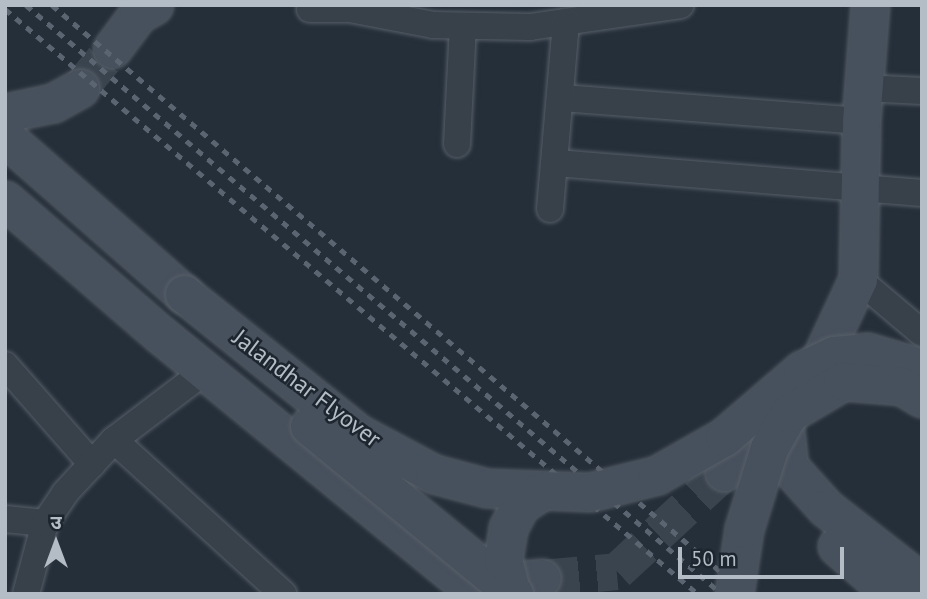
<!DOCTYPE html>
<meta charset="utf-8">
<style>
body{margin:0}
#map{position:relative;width:927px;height:599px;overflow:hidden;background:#252f3a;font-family:"PT Sans","Noto Sans Devanagari",sans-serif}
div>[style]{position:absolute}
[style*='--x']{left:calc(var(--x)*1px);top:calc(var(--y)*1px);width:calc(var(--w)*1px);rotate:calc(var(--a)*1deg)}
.secondary-tunnel>*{height:37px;margin-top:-18.5px;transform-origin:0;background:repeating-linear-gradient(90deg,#3a444f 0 37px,transparent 0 55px)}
.roads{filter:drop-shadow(0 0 2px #565f68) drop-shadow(0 0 2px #565f68)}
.street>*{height:26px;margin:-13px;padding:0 13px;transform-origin:13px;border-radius:13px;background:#38414a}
.secondary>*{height:37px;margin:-18.5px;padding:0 18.5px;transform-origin:18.5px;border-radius:18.5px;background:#47505d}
.rail>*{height:5px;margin-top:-2.5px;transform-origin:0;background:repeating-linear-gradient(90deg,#5b6571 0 7px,transparent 0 14px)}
.bridges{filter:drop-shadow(0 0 2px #565f68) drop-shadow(0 0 2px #565f68)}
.secondary-bridge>*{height:37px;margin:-18.5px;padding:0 18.5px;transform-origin:18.5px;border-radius:18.5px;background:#47505d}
span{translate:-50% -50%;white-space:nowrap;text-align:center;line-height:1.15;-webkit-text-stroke:5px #1d262f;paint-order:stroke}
.street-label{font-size:24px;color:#b4bcc6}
.frame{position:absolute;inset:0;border:7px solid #b4bcc6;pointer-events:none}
.north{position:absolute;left:21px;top:508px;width:70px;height:70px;-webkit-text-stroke:5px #1d262f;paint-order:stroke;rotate:0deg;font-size:19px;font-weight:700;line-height:28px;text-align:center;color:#b4bcc6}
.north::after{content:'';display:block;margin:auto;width:24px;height:32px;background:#b4bcc6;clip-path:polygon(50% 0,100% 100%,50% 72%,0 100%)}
.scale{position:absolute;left:678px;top:547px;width:166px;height:32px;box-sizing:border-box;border:4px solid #b4bcc6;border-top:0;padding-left:9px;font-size:21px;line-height:24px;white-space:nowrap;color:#b4bcc6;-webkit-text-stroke:5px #1d262f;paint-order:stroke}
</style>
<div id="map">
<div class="secondary-tunnel">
<i style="--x:80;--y:88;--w:50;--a:-50.6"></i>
<i style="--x:542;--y:578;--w:75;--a:-5.3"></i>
<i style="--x:617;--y:571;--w:146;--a:-42.8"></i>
</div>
<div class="roads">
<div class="street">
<i style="--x:310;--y:9;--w:40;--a:0"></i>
<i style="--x:350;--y:9;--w:85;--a:10.9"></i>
<i style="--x:433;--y:25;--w:97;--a:1.2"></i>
<i style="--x:530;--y:27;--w:152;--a:-8.3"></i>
<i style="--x:863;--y:88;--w:59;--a:2.9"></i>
<i style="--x:562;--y:98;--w:300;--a:4.4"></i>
<i style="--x:457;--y:144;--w:118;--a:-87.1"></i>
<i style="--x:556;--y:163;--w:367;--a:4.7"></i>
<i style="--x:550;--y:209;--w:188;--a:-85.1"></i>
<i style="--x:858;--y:279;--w:84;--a:40.2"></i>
<i style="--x:5;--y:365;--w:132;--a:48.7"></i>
<i style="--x:114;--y:440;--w:229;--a:42.3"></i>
<i style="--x:5;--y:519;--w:40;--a:5.7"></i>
<i style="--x:26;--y:594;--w:73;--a:-75"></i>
<i style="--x:45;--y:523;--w:36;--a:-56"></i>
<i style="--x:65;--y:493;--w:72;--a:-47.2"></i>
<i style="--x:114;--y:440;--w:114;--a:-37.2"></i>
</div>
<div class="secondary">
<i style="--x:112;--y:49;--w:44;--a:-53.4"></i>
<i style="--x:138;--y:14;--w:18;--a:-29"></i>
<i style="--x:5;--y:113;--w:49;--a:-11.8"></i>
<i style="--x:53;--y:103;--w:31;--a:-29"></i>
<i style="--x:5;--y:137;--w:238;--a:41.3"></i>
<i style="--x:5;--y:200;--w:206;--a:40.9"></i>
<i style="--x:161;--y:335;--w:409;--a:39.3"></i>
<i style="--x:783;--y:413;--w:54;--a:83.7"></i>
<i style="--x:789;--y:467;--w:55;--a:47.9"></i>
<i style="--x:826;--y:508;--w:122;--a:38"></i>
<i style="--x:724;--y:472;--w:127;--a:-46.6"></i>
<i style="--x:811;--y:380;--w:111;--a:-65"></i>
<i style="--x:858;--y:279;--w:158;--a:-88.9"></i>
<i style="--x:861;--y:121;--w:116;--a:-85.6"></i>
<i style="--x:837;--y:546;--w:73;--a:41.1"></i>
<i style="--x:476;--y:584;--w:66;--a:-5.2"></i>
</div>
</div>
<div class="rail">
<i style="--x:26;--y:5;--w:912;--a:40.24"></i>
<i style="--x:52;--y:5;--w:911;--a:40.28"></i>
<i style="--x:5;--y:9;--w:907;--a:40.17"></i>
</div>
<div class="bridges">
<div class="secondary-bridge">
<i style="--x:184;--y:294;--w:224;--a:38.7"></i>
<i style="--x:359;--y:434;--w:85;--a:28.1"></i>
<i style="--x:434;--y:474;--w:55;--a:14.8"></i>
<i style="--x:487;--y:488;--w:103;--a:2.2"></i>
<i style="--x:590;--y:492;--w:69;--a:-14.2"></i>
<i style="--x:657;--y:475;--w:77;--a:-29.6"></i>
<i style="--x:724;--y:437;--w:103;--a:-40.7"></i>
<i style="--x:802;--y:370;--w:35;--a:-25"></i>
<i style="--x:834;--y:355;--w:33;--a:-5"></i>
<i style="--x:867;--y:352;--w:57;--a:16.2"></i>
<i style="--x:309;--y:426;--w:265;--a:39.3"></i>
<i style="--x:511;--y:591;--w:32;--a:-104"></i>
<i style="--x:503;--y:560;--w:32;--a:-81"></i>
<i style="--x:508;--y:528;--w:26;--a:-62"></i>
<i style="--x:520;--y:505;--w:24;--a:-33"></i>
<i style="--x:734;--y:594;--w:66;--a:-81.3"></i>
<i style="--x:744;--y:529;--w:85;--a:-72.8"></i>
<i style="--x:769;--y:448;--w:40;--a:-60.3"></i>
<i style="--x:789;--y:413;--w:63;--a:-30.7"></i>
<i style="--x:843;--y:381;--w:59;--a:4.8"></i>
<i style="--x:902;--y:386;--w:23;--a:31"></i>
</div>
</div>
<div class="street-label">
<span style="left:307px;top:388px;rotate:37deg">Jalandhar Flyover</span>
</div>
<div class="frame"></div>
<div class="north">उ</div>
<div class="scale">50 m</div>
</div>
